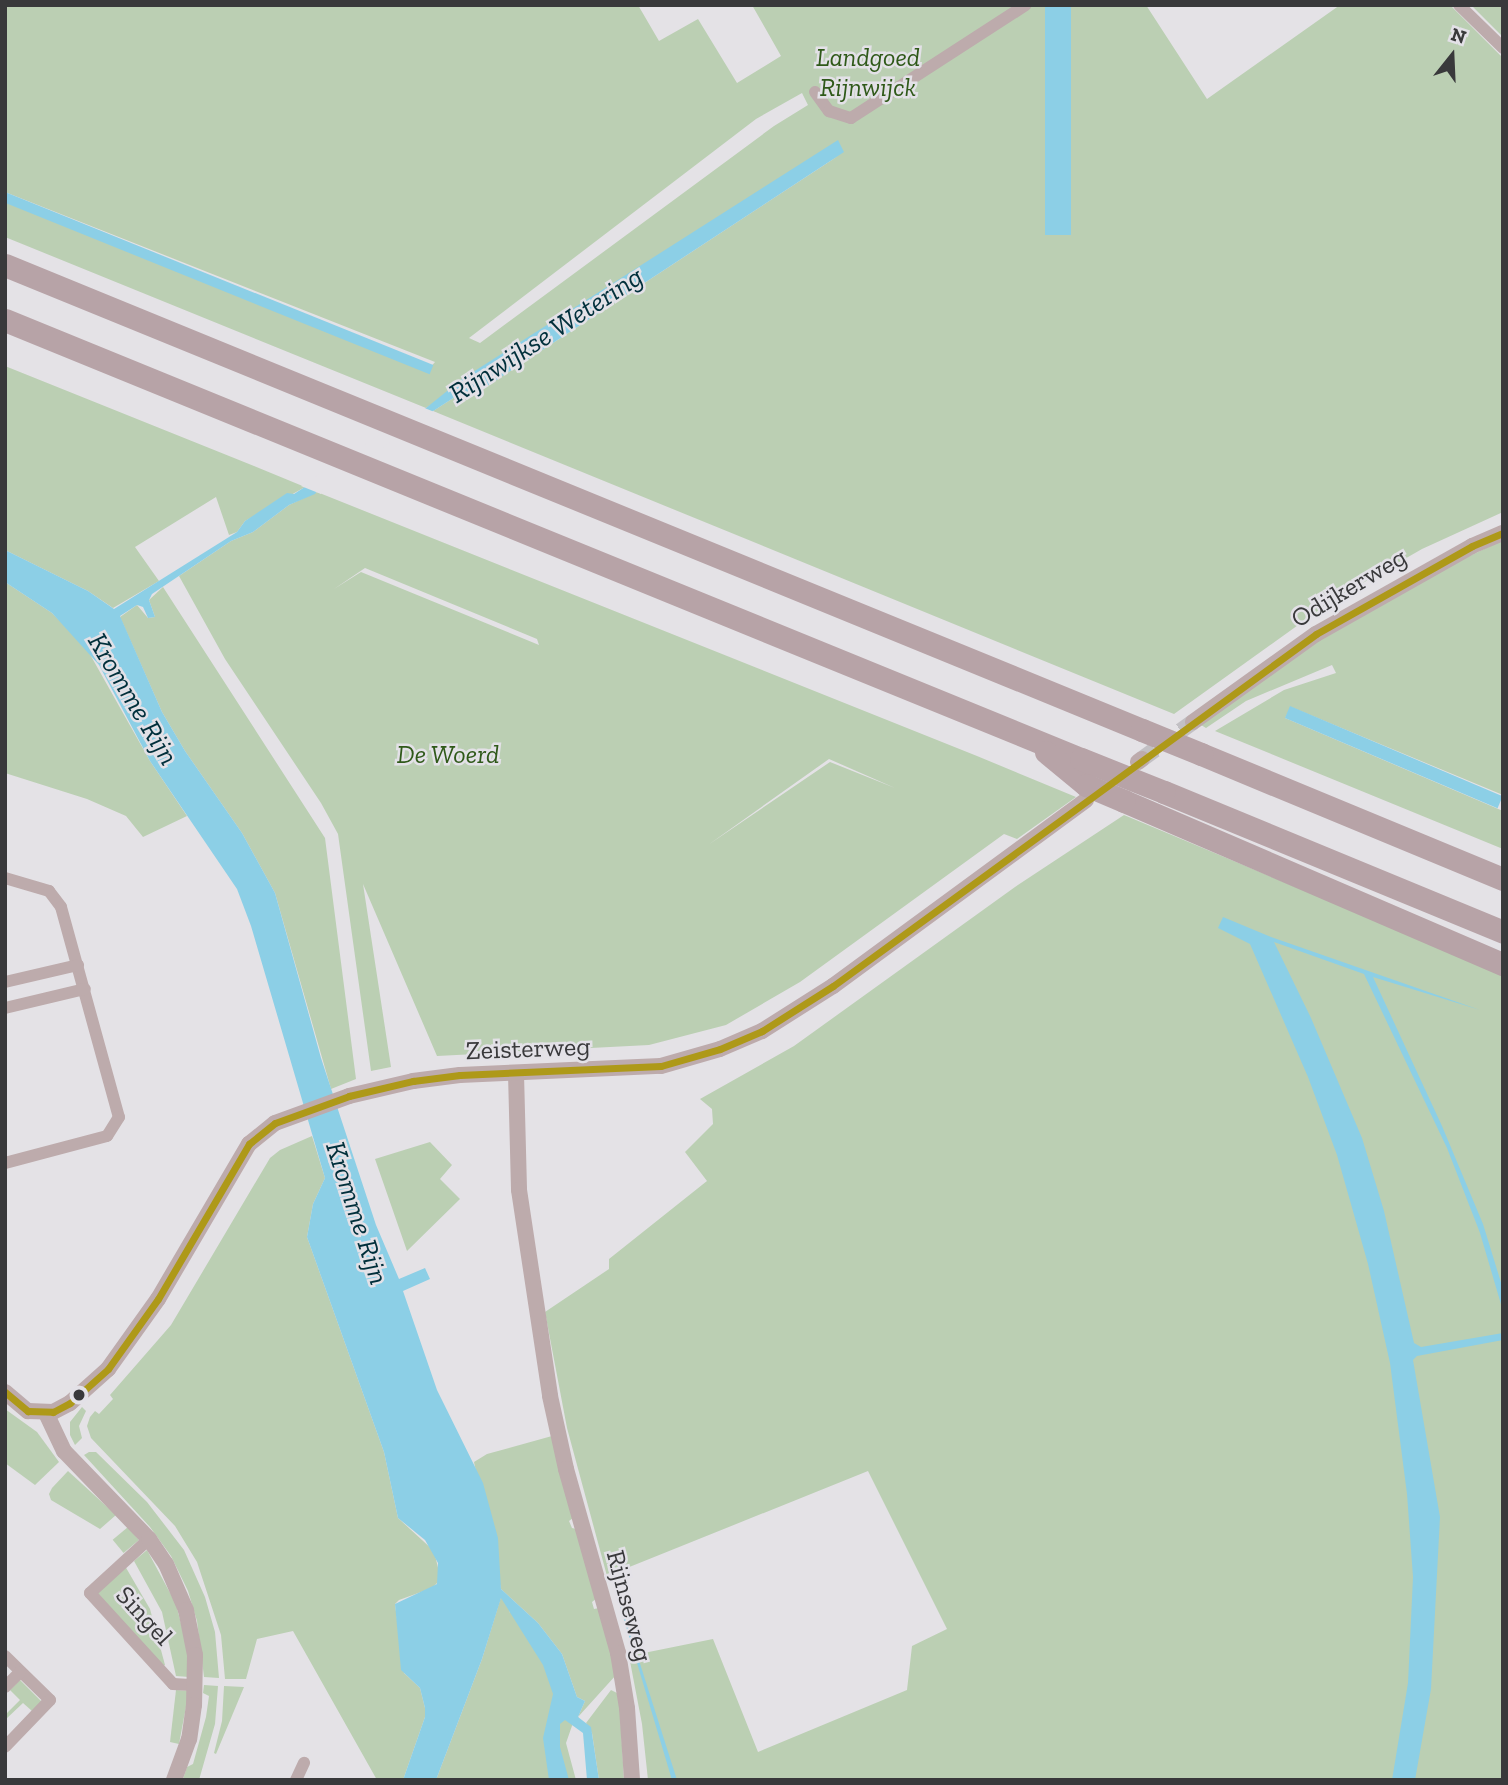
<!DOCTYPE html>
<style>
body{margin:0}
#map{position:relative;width:1508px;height:1785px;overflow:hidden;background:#e4e2e6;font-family:"Zilla Slab",serif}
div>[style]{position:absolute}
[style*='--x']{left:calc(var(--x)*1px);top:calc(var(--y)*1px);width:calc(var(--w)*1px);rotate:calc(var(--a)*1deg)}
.green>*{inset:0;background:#bbcfb3;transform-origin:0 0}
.water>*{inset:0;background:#8ccfe6;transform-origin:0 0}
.pier>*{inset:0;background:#e4e2e6}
.tertiary-tunnel>*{height:16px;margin-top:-8px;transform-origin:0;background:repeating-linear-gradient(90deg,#c2c0c4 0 16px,transparent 0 24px)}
.minor>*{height:12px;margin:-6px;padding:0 6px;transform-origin:6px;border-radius:6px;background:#bdabac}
.tertiary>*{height:16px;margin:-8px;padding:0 8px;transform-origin:8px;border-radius:8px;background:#bdabac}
.motorway>*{height:23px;margin:-11.5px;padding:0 11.5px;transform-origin:11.5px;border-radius:11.5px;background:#b7a3a7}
.motorway-bridge>*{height:23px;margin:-11.5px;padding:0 11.5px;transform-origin:11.5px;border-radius:11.5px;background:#b7a3a7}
.bus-1>*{height:7px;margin:-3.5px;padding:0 3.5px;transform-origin:3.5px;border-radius:3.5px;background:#ae9918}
.dots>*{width:19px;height:19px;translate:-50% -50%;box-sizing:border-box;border:4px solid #e3e1e7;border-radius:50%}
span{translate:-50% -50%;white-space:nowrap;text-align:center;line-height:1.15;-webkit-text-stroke:5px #e3e1e7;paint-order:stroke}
.park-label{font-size:26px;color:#2f5919;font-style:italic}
.street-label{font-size:26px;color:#39393b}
.water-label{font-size:28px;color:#002f3b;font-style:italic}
.frame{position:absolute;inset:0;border:7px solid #39393b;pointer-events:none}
.north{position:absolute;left:1417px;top:21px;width:70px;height:70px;-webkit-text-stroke:5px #e3e1e7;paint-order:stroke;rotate:18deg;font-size:19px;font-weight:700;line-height:28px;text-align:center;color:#39393b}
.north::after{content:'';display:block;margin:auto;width:24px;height:32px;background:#39393b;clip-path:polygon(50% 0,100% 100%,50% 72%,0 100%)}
</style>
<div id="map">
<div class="green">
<i style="clip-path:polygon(evenodd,5px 5px,638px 5px,659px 41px,698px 19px,737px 83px,781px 56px,752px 5px,1146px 5px,1207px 99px,1340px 5px,1450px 5px,1503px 58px,1503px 512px,1422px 549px,1333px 600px,1174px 714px,433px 411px,458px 395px,472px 396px,838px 156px,452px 385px,447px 394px,426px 408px,5px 237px,5px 202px,428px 370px,435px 362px,5px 192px,5px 5px,802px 93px,808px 105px,774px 126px,480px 343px,469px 338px,756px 119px,802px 93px)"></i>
<i style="clip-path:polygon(1471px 5px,1503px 5px,1503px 37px)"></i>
<i style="clip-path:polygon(5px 366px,254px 466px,305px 487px,245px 521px,237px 532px,229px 535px,216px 497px,135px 547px,159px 581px,113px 608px,88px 591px,5px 550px)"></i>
<i style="clip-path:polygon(evenodd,317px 492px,977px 756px,1076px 797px,1017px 839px,1004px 834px,800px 982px,726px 1025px,649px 1045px,437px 1056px,363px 884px,391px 1067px,371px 1071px,338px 834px,321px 803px,225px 659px,179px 576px,231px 541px,253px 532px,289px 505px,317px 492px,365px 568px,537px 639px,539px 645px,361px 572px,334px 589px,365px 568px,317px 492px,829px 759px,895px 788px,830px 762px,708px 845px,829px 759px)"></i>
<i style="clip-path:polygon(1503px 540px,1503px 795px,1291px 707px,1285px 718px,1503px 811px,1503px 849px,1215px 731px,1284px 690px,1336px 673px,1332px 665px,1246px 701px,1206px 728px,1201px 725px,1318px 641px,1405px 587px)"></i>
<i style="clip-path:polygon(5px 582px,52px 613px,87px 649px,150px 761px,187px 816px,143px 837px,126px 816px,87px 799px,5px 773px)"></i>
<i style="clip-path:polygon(163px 587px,325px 838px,356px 1079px,331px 1089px,275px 893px,242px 833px,185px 751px,162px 712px,120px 617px,137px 605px,148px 618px,155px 617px,149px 600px)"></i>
<i style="clip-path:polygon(1124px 815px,1503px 974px,1503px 1780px,648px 1780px,642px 1724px,629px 1656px,713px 1639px,758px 1752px,907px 1690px,912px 1646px,947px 1629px,868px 1471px,607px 1576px,567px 1428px,545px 1312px,609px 1269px,609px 1259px,707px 1181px,685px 1152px,713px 1124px,712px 1109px,700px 1099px,794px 1046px,1015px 887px)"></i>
<i style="clip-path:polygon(312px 1136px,325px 1178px,313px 1204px,307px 1237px,384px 1452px,398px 1518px,434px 1551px,439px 1572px,439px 1581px,432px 1588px,399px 1600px,395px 1604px,404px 1673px,420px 1688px,425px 1708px,425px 1717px,403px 1780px,377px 1780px,293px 1631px,257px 1639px,246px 1679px,225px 1679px,221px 1635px,197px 1562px,175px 1526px,91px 1438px,87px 1426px,90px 1417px,95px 1411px,99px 1414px,113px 1399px,110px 1395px,171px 1325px,270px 1158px,280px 1150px)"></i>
<i style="clip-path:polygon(430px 1142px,452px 1165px,440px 1179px,460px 1199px,407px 1251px,375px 1159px)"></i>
<i style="clip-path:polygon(82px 1407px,86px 1411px,79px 1426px,82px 1438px,75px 1445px,70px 1435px,70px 1422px)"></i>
<i style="clip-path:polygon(5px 1409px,37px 1432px,59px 1462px,35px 1485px,5px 1463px)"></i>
<i style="clip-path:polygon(552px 1436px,573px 1518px,569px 1521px,572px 1528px,576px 1529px,597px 1598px,592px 1602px,594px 1609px,599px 1608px,616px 1675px,578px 1717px,585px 1701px,577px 1697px,562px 1654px,538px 1623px,501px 1589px,474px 1462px,487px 1454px)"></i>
<i style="clip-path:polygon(89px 1452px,96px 1452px,147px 1502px,184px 1550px,205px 1597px,215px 1632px,219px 1678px,204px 1677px,197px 1621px,188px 1591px,171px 1556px,150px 1527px,84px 1455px)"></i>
<i style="clip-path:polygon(68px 1471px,116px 1515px,100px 1529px,51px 1500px,49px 1494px,52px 1488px)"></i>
<i style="left:128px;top:1527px;width:17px;height:20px;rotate:50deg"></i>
<i style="clip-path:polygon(147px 1550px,176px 1604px,187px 1647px,189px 1677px,176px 1676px,162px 1612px,134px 1561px)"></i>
<i style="clip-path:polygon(125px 1566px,150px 1609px,165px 1665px,162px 1667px,97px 1593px)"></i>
<i style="clip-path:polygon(501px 1597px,511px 1609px,509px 1613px,515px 1605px,581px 1722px,573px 1723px,566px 1743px,576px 1780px,436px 1780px,482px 1659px)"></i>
<i style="clip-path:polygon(20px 1680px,42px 1702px,32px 1711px,23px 1703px,5px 1720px,5px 1715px,20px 1700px,10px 1690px)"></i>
<i style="clip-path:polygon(204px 1685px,218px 1686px,215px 1724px,199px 1780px,186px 1780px,183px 1779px,187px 1767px,193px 1764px,206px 1717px,209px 1696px,203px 1693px)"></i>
<i style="clip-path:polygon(224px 1686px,244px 1687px,216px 1754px,214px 1753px,222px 1721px)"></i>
<i style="clip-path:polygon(176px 1690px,189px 1691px,179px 1744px,170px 1742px)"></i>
<i style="clip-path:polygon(611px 1690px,619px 1694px,624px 1780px,599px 1780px,592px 1733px,586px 1723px)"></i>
</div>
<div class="water">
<i style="left:1045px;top:5px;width:26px;height:230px"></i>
<i style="clip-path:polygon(838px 140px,844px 152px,472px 396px,458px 395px,323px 482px,315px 494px,289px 505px,253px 532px,231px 541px,152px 594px,149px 600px,155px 617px,148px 618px,143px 607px,137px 605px,120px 616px,162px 712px,185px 751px,242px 833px,275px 893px,321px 1058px,376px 1225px,399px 1279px,425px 1268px,430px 1279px,403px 1291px,437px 1390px,483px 1483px,498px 1538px,501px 1589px,538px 1623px,562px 1654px,577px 1697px,585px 1701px,578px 1717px,591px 1727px,599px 1780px,587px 1780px,583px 1733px,565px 1720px,560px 1724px,560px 1747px,569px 1780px,549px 1780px,543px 1738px,553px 1694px,543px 1665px,501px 1598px,482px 1659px,436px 1780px,403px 1780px,425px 1717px,425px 1708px,420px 1688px,401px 1670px,395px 1604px,437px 1584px,438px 1563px,425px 1540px,398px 1518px,384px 1452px,307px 1237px,313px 1204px,325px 1178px,251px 926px,237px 889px,150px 761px,99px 665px,52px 613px,5px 582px,5px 550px,88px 591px,114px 609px,237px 532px,245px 521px,287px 493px,294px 494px,426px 408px,462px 379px)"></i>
<i style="left:5px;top:192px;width:462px;height:10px;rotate:22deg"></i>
<i style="left:1290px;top:706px;width:231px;height:13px;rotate:23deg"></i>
<i style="clip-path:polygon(1223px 917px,1271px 937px,1480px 1010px,1373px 977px,1442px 1126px,1483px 1224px,1503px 1289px,1503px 1311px,1480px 1233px,1447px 1148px,1364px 974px,1274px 942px,1311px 1018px,1362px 1138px,1384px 1211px,1414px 1343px,1421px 1347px,1503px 1333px,1503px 1340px,1417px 1356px,1413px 1360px,1440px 1517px,1431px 1689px,1415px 1780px,1392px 1780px,1408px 1683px,1413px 1577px,1407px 1494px,1390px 1363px,1368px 1264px,1337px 1155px,1308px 1077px,1250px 944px,1218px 928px)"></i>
<i style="clip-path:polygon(620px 1606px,622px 1607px,677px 1780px,672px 1780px)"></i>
</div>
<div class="pier">
<i style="clip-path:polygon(422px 407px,437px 413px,325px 484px,321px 494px,301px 486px)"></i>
</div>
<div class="tertiary-tunnel">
<i style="--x:1142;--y:759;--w:63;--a:-36"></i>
</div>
<div class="minor">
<i style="--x:1459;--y:5;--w:62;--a:44.3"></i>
<i style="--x:815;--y:92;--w:24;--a:54"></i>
<i style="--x:829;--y:111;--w:23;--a:18"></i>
<i style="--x:851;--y:118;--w:208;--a:-32.9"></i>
<i style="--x:5;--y:878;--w:46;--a:16.5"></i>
<i style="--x:49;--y:891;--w:20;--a:53"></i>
<i style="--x:61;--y:907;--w:218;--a:74.6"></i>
<i style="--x:119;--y:1117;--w:22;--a:122"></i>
<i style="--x:107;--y:1136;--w:106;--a:165.2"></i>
<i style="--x:5;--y:982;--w:75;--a:-13.1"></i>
<i style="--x:5;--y:1008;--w:82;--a:-13.4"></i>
<i style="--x:149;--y:1539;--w:80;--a:137.5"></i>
<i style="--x:90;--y:1593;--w:123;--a:47.6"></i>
<i style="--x:173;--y:1684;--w:22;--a:3"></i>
<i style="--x:5;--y:1656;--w:63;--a:44.4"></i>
<i style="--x:50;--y:1700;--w:65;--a:133.8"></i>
<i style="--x:5;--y:1687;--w:21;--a:-45"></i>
<i style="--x:296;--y:1780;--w:19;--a:-65"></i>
</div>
<div class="tertiary">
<i style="--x:1193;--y:722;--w:151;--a:-35.6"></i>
<i style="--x:1316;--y:634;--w:179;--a:-29.4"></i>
<i style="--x:1472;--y:546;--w:34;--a:-23"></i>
<i style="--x:1138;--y:762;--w:5;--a:-37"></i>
<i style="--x:516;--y:1074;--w:116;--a:88.5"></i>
<i style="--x:519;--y:1190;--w:208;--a:81.4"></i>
<i style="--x:550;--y:1396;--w:75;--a:77.6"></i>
<i style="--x:566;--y:1469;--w:191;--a:74.2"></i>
<i style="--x:618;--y:1653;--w:56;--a:80.7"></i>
<i style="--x:627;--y:1708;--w:72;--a:86"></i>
<i style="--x:5;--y:1392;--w:30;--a:40"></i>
<i style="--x:28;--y:1411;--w:25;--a:2"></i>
<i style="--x:53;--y:1412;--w:19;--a:-28"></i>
<i style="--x:70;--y:1403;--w:51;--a:-41.8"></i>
<i style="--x:108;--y:1369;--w:86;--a:-54.5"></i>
<i style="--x:158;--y:1299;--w:180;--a:-59.6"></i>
<i style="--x:249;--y:1144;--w:33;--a:-39"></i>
<i style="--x:275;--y:1123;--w:79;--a:-20"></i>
<i style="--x:349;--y:1096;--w:66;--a:-13.2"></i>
<i style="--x:413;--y:1081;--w:47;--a:-7.3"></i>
<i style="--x:460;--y:1075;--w:201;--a:-2.6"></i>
<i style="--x:661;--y:1066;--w:61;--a:-16.1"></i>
<i style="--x:720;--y:1049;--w:46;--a:-23.2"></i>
<i style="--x:762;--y:1031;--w:84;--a:-32.4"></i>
<i style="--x:833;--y:986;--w:314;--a:-36.3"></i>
<i style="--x:46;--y:1413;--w:42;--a:64.7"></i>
<i style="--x:64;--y:1451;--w:122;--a:46"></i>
<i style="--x:149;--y:1539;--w:30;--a:56"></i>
<i style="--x:166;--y:1564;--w:50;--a:66.5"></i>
<i style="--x:186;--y:1610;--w:46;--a:78.7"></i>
<i style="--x:195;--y:1655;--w:50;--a:91.1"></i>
<i style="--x:194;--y:1705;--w:34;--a:98"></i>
<i style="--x:189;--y:1739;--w:44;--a:110.1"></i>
</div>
<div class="motorway">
<i style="--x:5;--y:265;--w:1228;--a:22.24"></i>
<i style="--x:5;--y:320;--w:1162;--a:22.2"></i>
<i style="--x:1046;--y:752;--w:52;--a:39.5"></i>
<i style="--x:1201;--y:754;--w:327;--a:22.5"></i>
<i style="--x:1164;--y:792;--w:367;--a:22.4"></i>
<i style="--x:1124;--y:801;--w:413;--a:23.3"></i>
</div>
<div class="motorway-bridge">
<i style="--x:1142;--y:730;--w:64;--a:22.1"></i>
<i style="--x:1081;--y:759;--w:89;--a:21.7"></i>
<i style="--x:1086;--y:785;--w:41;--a:22.8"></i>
</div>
<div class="bus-1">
<i style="--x:5;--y:1392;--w:30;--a:40"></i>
<i style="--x:28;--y:1411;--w:25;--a:2"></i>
<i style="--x:53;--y:1412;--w:19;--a:-28"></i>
<i style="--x:70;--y:1403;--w:51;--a:-41.8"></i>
<i style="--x:108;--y:1369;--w:86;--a:-54.5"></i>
<i style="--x:158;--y:1299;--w:180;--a:-59.6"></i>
<i style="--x:249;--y:1144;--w:33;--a:-39"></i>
<i style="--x:275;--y:1123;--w:79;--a:-20"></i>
<i style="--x:349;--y:1096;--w:66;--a:-13.2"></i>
<i style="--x:413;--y:1081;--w:47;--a:-7.3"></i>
<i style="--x:460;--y:1075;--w:201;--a:-2.6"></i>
<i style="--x:661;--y:1066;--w:61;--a:-16.1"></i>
<i style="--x:720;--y:1049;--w:46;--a:-23.2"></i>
<i style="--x:762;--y:1031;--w:84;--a:-32.4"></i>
<i style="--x:833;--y:986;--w:598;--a:-36.08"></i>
<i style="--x:1316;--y:634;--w:179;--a:-29.4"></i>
<i style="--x:1472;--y:546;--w:34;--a:-23"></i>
</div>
<div class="dots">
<i style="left:79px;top:1395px;background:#39393b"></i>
</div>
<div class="park-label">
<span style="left:868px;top:73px">Landgoed<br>Rijnwijck</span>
<span style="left:448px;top:755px">De Woerd</span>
</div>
<div class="street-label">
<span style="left:1349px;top:588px;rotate:-31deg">Odijkerweg</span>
<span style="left:528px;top:1049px;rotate:-2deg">Zeisterweg</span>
<span style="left:629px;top:1606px;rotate:75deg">Rijnseweg</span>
<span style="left:144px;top:1616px;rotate:47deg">Singel</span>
</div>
<div class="water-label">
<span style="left:546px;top:335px;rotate:-33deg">Rijnwijkse Wetering</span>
<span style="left:133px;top:699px;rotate:59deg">Kromme Rijn</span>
<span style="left:357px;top:1213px;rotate:72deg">Kromme Rijn</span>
</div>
<div class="frame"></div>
<div class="north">N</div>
</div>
